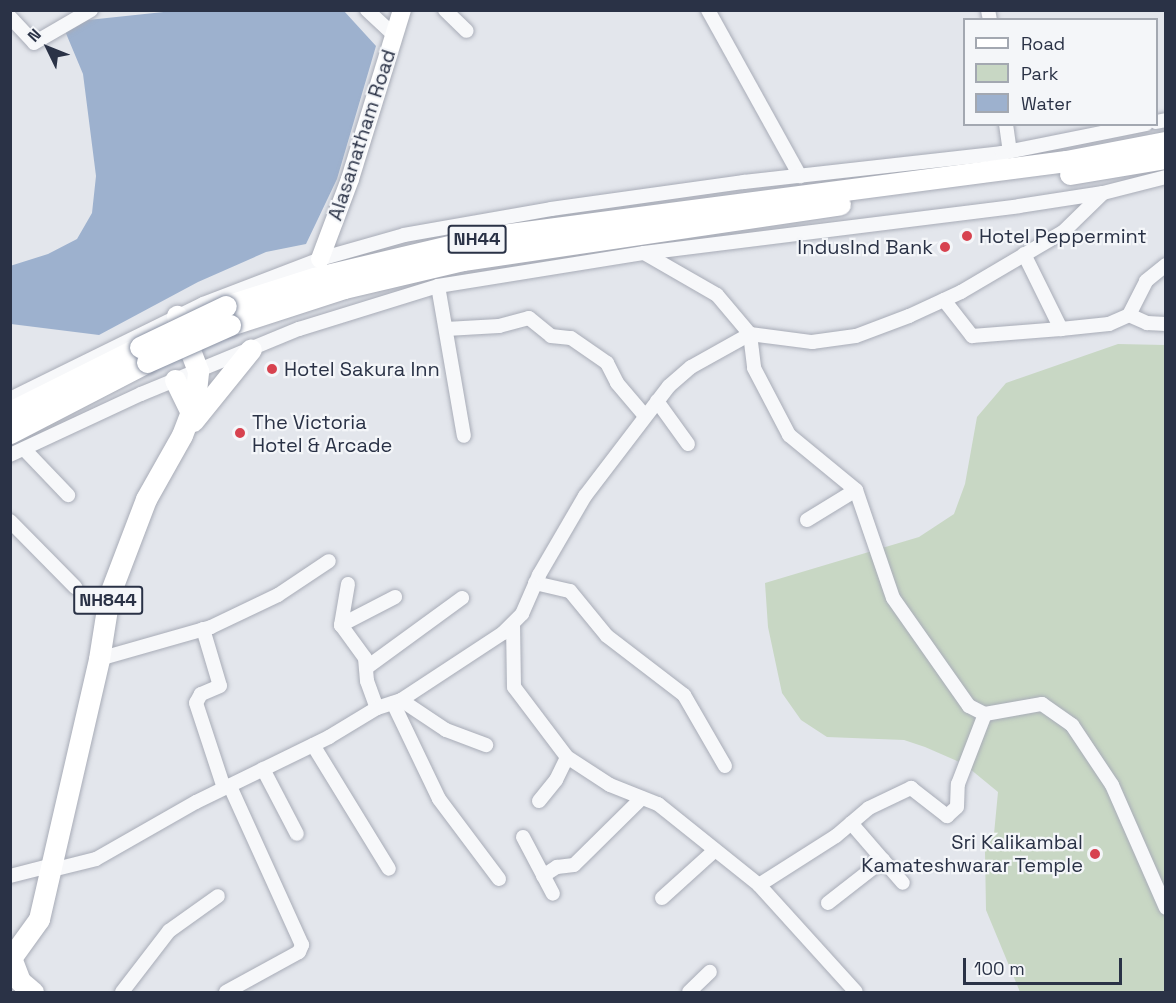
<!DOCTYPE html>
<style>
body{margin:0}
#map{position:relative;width:1176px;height:1003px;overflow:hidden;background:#e3e6ec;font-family:"Space Grotesk",sans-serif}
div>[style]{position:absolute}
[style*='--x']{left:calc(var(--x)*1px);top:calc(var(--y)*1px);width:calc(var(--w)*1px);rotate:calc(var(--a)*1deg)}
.green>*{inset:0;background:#c8d7c4}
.water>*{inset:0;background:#9db1ce}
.roads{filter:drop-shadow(0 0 2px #a8acb7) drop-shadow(0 0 2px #a8acb7)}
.minor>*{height:14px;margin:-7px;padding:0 7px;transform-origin:7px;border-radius:7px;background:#f7f8fa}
.major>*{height:18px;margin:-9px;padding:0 9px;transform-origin:9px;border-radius:9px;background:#fff}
.highway>*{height:21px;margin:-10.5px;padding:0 10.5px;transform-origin:10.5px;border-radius:10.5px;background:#fff}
.bridges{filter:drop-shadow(0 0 2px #8a92a4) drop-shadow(0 0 2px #8a92a4)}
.highway-bridge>*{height:21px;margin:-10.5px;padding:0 10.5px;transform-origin:10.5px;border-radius:10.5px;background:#fff}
.dots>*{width:16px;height:16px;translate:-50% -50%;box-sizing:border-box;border:3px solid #f4f6f9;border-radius:50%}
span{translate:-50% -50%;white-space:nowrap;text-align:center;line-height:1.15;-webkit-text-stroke:4.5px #f4f6f9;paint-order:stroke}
.shield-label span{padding:2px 4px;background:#f4f6f9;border:2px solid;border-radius:4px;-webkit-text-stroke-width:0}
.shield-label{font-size:18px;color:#2a3246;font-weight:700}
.street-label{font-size:20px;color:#2a3246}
.poi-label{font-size:20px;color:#2a3246}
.left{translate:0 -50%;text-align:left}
.right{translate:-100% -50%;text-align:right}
.frame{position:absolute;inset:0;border:12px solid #2a3246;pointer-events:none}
.legend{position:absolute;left:963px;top:18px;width:195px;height:108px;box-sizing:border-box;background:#f4f6f9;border:2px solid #a3a8b1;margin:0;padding:8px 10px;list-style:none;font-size:18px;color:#2a3246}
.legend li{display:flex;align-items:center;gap:12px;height:30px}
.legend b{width:30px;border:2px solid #a3a8b1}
.north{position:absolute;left:18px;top:18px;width:60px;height:60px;-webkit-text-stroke:4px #f4f6f9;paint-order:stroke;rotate:313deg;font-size:16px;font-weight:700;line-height:24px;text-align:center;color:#2a3246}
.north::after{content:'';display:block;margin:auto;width:21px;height:27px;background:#2a3246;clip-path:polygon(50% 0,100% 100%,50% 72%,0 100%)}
.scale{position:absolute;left:963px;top:958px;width:159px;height:27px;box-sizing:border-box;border:3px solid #2a3246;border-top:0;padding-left:8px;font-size:18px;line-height:21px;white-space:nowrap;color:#2a3246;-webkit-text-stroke:4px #f4f6f9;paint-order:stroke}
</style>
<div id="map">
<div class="green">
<i style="clip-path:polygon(1118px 344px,1165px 345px,1165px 992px,1020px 992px,986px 910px,985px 852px,994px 834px,998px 792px,964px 764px,925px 747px,904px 740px,827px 737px,801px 720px,782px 693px,768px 627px,765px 583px,919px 537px,954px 514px,965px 484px,977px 417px,1006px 383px)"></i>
</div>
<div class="water">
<i style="clip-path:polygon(173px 11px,344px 11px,376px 46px,337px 179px,306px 244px,266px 252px,198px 282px,99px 335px,11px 324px,10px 266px,48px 254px,77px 239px,92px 213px,96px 176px,83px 74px,65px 31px,88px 20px)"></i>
</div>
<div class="roads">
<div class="minor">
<i style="--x:367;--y:10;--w:37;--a:43"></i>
<i style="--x:445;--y:10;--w:30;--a:44"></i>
<i style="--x:708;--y:10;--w:190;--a:61"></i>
<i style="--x:988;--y:10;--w:10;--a:79"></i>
<i style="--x:10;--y:17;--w:35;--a:47"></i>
<i style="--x:34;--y:43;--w:66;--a:-30.1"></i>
<i style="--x:1156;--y:122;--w:10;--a:-11"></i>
<i style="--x:1006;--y:124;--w:27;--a:82"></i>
<i style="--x:644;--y:253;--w:84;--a:29.9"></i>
<i style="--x:717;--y:295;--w:51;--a:49.8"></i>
<i style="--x:750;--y:334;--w:34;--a:83"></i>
<i style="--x:754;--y:368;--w:76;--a:62.4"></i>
<i style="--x:789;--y:435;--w:87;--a:39.4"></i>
<i style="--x:856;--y:490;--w:114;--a:71.1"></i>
<i style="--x:893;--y:598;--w:132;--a:54.9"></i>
<i style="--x:969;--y:706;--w:18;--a:27"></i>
<i style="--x:985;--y:714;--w:58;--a:-10"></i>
<i style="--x:1042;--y:704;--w:37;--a:35"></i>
<i style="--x:1072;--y:725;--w:72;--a:56.3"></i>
<i style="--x:1112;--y:785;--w:134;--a:66.3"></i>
<i style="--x:1024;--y:254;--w:84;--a:63.7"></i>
<i style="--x:1061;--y:329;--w:48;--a:-5.9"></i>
<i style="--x:1109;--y:324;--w:22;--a:-24"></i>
<i style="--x:1129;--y:315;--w:20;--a:24"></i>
<i style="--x:1147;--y:323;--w:19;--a:3"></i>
<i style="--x:438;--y:286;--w:152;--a:80.2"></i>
<i style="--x:944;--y:300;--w:46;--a:52.1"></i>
<i style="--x:972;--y:336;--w:89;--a:-4.5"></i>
<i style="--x:1129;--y:315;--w:38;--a:-63"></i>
<i style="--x:1146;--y:281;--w:26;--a:-39"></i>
<i style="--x:446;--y:329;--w:53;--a:-3.2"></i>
<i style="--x:499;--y:326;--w:31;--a:-15"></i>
<i style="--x:529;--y:318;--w:28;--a:39"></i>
<i style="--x:551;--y:336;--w:20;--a:6"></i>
<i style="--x:571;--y:338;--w:44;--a:34.8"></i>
<i style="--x:607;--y:363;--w:22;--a:63"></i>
<i style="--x:617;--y:383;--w:43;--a:49.7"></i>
<i style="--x:10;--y:399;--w:215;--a:-26.2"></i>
<i style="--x:203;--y:304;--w:125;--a:-21"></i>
<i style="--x:320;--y:259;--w:87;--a:-15.9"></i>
<i style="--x:404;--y:235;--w:149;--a:-10"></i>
<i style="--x:551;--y:209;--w:195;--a:-8"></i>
<i style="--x:744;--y:182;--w:260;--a:-6.4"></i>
<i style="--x:1002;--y:153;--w:147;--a:-11.4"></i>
<i style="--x:657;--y:401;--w:53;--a:54.2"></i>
<i style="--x:24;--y:449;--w:64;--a:46.3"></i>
<i style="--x:10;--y:455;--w:145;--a:-25"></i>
<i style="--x:141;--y:394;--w:171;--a:-22.4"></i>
<i style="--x:299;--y:329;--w:145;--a:-17.2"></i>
<i style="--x:438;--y:286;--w:209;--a:-9.1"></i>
<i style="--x:644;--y:253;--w:378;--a:-7.1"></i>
<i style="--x:1019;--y:206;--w:85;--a:-8.8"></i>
<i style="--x:1103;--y:193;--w:65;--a:-14.3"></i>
<i style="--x:807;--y:520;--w:57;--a:-31.5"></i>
<i style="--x:10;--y:521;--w:93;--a:45.4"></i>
<i style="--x:535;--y:583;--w:36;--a:13"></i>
<i style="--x:570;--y:591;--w:58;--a:50.6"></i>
<i style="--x:607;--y:636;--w:97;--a:37.5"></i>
<i style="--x:684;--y:695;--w:82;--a:60"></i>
<i style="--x:348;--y:584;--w:42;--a:99.7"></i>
<i style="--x:341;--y:625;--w:41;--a:54"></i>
<i style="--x:365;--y:658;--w:23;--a:85"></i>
<i style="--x:367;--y:681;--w:29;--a:70"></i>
<i style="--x:513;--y:624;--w:63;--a:89.1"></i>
<i style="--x:514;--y:687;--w:88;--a:52.9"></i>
<i style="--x:567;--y:757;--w:51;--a:33.1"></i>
<i style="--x:610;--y:785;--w:52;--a:21.6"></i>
<i style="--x:658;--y:804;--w:129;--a:38.7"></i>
<i style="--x:759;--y:885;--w:91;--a:-32.5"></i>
<i style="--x:836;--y:836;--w:43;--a:-40.3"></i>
<i style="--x:869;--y:808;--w:47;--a:-25.5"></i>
<i style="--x:911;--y:788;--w:46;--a:37.9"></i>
<i style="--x:947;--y:816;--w:13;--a:-42"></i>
<i style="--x:957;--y:807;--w:23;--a:-88"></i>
<i style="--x:958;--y:784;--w:75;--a:-68.9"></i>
<i style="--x:341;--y:625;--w:61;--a:-27.4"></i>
<i style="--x:203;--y:629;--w:59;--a:73.4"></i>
<i style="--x:220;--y:686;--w:21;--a:157"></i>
<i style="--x:201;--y:694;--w:10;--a:119"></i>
<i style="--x:196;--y:703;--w:89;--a:71.8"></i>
<i style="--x:99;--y:659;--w:116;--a:-15.9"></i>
<i style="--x:211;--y:627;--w:74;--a:-25.5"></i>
<i style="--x:278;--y:595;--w:61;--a:-33.7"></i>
<i style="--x:366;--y:668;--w:119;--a:-36.1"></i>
<i style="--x:401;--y:700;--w:54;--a:33.7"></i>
<i style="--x:446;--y:730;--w:43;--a:20.6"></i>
<i style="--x:393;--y:703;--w:106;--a:64.4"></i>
<i style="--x:439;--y:799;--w:100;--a:53.1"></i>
<i style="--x:313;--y:745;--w:145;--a:58.5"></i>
<i style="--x:263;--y:769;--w:73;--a:62.4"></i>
<i style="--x:539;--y:801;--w:27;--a:-51"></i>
<i style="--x:556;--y:780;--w:25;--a:-64"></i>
<i style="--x:851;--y:823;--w:79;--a:49.1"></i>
<i style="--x:523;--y:837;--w:64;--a:62.2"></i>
<i style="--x:52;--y:870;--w:45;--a:-14"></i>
<i style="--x:96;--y:859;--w:115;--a:-29.7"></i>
<i style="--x:196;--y:802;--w:148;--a:-26"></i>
<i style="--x:329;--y:737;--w:56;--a:-31.1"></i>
<i style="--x:377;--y:708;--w:25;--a:-18"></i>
<i style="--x:401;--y:700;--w:122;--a:-33.3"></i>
<i style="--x:503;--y:633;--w:27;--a:-45"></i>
<i style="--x:522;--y:614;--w:43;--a:-66.4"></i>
<i style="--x:539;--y:575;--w:91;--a:-59.8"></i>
<i style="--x:585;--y:496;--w:138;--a:-52.6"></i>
<i style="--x:669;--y:386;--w:29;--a:-41"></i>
<i style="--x:691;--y:367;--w:68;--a:-29.2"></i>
<i style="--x:750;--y:334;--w:63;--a:7.4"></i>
<i style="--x:812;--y:342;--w:44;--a:-7.8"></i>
<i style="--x:856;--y:336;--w:57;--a:-20.7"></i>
<i style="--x:909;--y:316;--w:57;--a:-24.8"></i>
<i style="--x:961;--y:292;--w:118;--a:-30.5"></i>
<i style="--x:1063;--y:232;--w:56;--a:-44.3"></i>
<i style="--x:10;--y:876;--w:44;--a:-14.3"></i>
<i style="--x:543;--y:876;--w:17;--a:-33"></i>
<i style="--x:557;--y:867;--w:17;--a:-7"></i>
<i style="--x:574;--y:865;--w:95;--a:-44.6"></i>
<i style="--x:759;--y:885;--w:144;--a:47.8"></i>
<i style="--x:662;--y:898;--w:70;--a:-42.1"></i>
<i style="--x:828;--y:903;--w:70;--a:-38"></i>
<i style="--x:122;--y:992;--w:77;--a:-52.4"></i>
<i style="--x:169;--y:931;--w:60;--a:-35.5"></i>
<i style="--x:226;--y:992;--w:83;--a:-28.7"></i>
<i style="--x:299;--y:952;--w:8;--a:-67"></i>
<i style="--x:302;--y:945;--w:175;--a:-114.4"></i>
<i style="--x:689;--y:992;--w:29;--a:-44"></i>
</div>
<div class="major">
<i style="--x:320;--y:259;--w:85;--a:-69.4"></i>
<i style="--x:350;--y:179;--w:177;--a:-72.9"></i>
</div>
<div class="highway">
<i style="--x:1070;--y:174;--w:97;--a:-9.5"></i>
<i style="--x:226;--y:306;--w:92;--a:-17.7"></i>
<i style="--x:314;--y:278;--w:178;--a:-13.3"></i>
<i style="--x:487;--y:237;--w:584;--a:-7.48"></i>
<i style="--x:1066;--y:161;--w:102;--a:-10.8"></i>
<i style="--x:230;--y:325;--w:120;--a:-18"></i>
<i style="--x:344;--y:288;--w:122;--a:-13.2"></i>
<i style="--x:463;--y:260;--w:381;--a:-8.4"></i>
<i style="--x:175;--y:380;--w:37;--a:64"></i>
<i style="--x:10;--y:412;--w:145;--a:-26.6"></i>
<i style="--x:193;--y:421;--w:92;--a:-51.1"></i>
<i style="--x:10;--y:433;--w:154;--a:-27.4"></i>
<i style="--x:33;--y:992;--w:17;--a:-140"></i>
<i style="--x:20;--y:981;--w:25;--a:-111"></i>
<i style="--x:11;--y:958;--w:48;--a:-54.3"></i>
<i style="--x:39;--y:919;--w:267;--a:-77"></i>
<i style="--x:99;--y:659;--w:64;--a:-81"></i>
<i style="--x:109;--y:596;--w:104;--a:-69.1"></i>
<i style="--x:146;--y:499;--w:73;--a:-60.6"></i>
<i style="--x:182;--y:435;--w:36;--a:-69"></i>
<i style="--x:195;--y:401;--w:30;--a:-84"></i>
<i style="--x:198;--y:371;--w:59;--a:-110.9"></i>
</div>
</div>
<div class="bridges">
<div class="highway-bridge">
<i style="--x:140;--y:347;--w:95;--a:-25.5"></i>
<i style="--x:147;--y:362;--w:91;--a:-24"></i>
</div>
</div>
<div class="dots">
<i style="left:967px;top:236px;background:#d7424f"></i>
<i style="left:945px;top:247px;background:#d7424f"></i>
<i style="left:272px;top:369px;background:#d7424f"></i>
<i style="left:240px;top:433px;background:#d7424f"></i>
<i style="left:1095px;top:854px;background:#d7424f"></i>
</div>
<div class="shield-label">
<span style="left:477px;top:239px">NH44</span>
<span style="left:108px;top:600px">NH844</span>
</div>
<div class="street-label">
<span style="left:362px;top:135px;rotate:-72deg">Alasanatham Road</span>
</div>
<div class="poi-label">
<span class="left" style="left:979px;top:236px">Hotel Peppermint</span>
<span class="right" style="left:933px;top:247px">IndusInd Bank</span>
<span class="left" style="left:284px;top:369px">Hotel Sakura Inn</span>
<span class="left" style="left:252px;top:434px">The Victoria<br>Hotel &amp; Arcade</span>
<span class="right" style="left:1083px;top:854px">Sri Kalikambal<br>Kamateshwarar Temple</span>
</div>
<div class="frame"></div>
<ul class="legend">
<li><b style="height:8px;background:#fff"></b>Road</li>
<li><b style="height:16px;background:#c8d7c4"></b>Park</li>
<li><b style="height:16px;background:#9db1ce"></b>Water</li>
</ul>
<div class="north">N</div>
<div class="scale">100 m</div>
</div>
